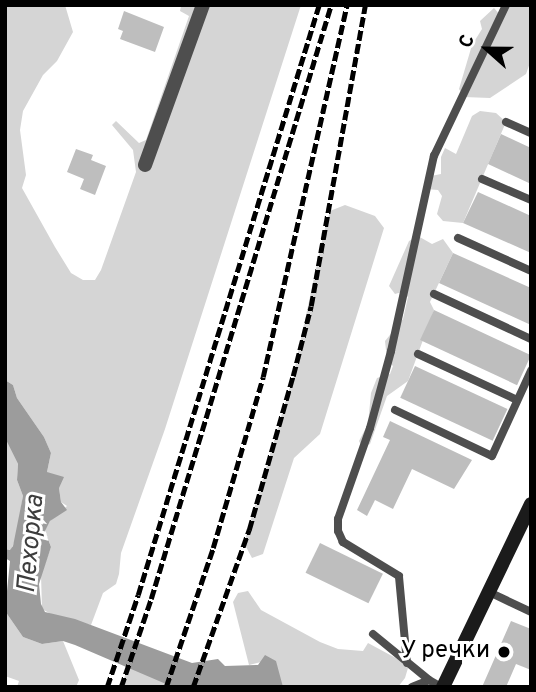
<!DOCTYPE html>
<meta charset="utf-8">
<style>
body{margin:0}
#map{position:relative;width:536px;height:692px;overflow:hidden;background:#fff;font-family:Overpass,sans-serif}
div>[style]{position:absolute}
[style*='--x']{left:calc(var(--x)*1px);top:calc(var(--y)*1px);width:calc(var(--w)*1px);rotate:calc(var(--a)*1deg)}
.green>*{inset:0;background:#d5d5d5}
.water>*{inset:0;background:#9c9c9c}
.building>*{inset:0;background:#bebebe;transform-origin:0 0}
.lane>*{height:8px;margin:-4px;padding:0 4px;transform-origin:4px;border-radius:4px;background:#4e4e4e}
.street>*{height:14px;margin:-7px;padding:0 7px;transform-origin:7px;border-radius:7px;background:#4e4e4e}
.secondary>*{height:14px;margin:-7px;padding:0 7px;transform-origin:7px;border-radius:7px;background:#1b1b1b}
.rail>*{height:4.5px;margin-top:-2.25px;transform-origin:0;background:repeating-linear-gradient(90deg,#000 0 10px,transparent 0 13.5px)}
.dots>*{width:19px;height:19px;translate:-50% -50%;box-sizing:border-box;border:4px solid #fff;border-radius:50%}
span{translate:-50% -50%;white-space:nowrap;text-align:center;line-height:1.15;-webkit-text-stroke:6px #fff;paint-order:stroke}
.poi-label{font-size:24px;color:#000}
.right{translate:-100% -50%;text-align:right}
.water-label{font-size:26px;color:#3d3d3d;font-style:italic}
.frame{position:absolute;inset:0;border:7px solid #000;pointer-events:none}
.north{position:absolute;left:452px;top:14px;width:70px;height:70px;-webkit-text-stroke:5px #fff;paint-order:stroke;rotate:291deg;font-size:19px;font-weight:700;line-height:28px;text-align:center;color:#000}
.north::after{content:'';display:block;margin:auto;width:24px;height:32px;background:#000;clip-path:polygon(50% 0,100% 100%,50% 72%,0 100%)}
</style>
<div id="map">
<div class="green">
<i style="clip-path:polygon(5px 5px,65px 5px,73px 32px,57px 61px,43px 75px,23px 111px,20px 130px,26px 175px,22px 188px,55px 247px,71px 273px,83px 280px,95px 280px,101px 270px,136px 172px,133px 150px,112px 125px,116px 121px,139px 143px,146px 140px,189px 16px,180px 11px,181px 6px,301px 5px,165px 429px,121px 553px,119px 574px,116px 584px,103px 593px,91px 625px,56px 617px,42px 609px,41px 575px,51px 547px,45px 530px,50px 521px,67px 506px,61px 502px,59px 488px,47px 472px,51px 453px,44px 437px,17px 398px,13px 385px,5px 380px)"></i>
<i style="clip-path:polygon(510px 5px,531px 5px,531px 60px,526px 74px,490px 98px,464px 97px,459px 89px,472px 45px,482px 29px,480px 21px,494px 8px,501px 16px)"></i>
<i style="clip-path:polygon(480px 111px,496px 113px,506px 122px,463px 223px,443px 221px,437px 214px,442px 196px,438px 190px,426px 189px,431px 176px,441px 174px,441px 157px,445px 148px,456px 154px,472px 116px)"></i>
<i style="clip-path:polygon(345px 205px,375px 216px,384px 228px,320px 434px,294px 458px,263px 554px,252px 558px,244px 543px,293px 376px,323px 236px,330px 211px)"></i>
<i style="clip-path:polygon(418px 236px,432px 244px,443px 239px,453px 253px,430px 302px,434px 310px,408px 381px,387px 396px,370px 444px,362px 447px,359px 441px,368px 424px,371px 393px,377px 378px,390px 374px,393px 366px,387px 360px,385px 341px,403px 319px,408px 297px,402px 292px,395px 294px,389px 286px,409px 241px)"></i>
<i style="clip-path:polygon(5px 438px,18px 464px,17px 480px,23px 496px,16px 538px,11px 550px,5px 549px)"></i>
<i style="clip-path:polygon(248px 591px,261px 610px,320px 642px,338px 649px,363px 651px,368px 643px,405px 663px,408px 668px,405px 678px,398px 687px,283px 687px,261px 662px,249px 665px,233px 602px,238px 593px)"></i>
<i style="clip-path:polygon(5px 611px,23px 637px,42px 644px,63px 641px,79px 680px,76px 687px,17px 687px,19px 681px,5px 676px)"></i>
<i style="clip-path:polygon(128px 667px,162px 681px,173px 687px,121px 687px)"></i>
</div>
<div class="water">
<i style="clip-path:polygon(5px 380px,13px 385px,17px 398px,44px 437px,51px 453px,47px 472px,64px 477px,59px 488px,61px 502px,67px 510px,50px 521px,45px 531px,51px 547px,39px 584px,41px 604px,45px 612px,75px 619px,192px 663px,218px 659px,225px 666px,258px 665px,265px 655px,276px 661px,283px 687px,173px 687px,75px 645px,63px 641px,42px 644px,23px 637px,5px 611px,10px 561px,5px 558px,5px 549px,10px 550px,13px 546px,23px 496px,17px 480px,18px 464px,5px 438px)"></i>
</div>
<div class="building">
<i style="clip-path:polygon(124px 11px,164px 27px,155px 52px,120px 39px,123px 31px,118px 29px)"></i>
<i style="clip-path:polygon(501px 134px,531px 148px,531px 184px,488px 164px)"></i>
<i style="clip-path:polygon(76px 149px,93px 155px,91px 160px,106px 166px,95px 195px,80px 189px,84px 179px,67px 172px)"></i>
<i style="clip-path:polygon(478px 192px,531px 216px,531px 253px,463px 223px)"></i>
<i style="clip-path:polygon(453px 253px,531px 288px,531px 325px,439px 283px)"></i>
<i style="left:434px;top:310px;width:107px;height:33px;rotate:25deg"></i>
<i style="left:415px;top:366px;width:102px;height:35px;rotate:25deg"></i>
<i style="clip-path:polygon(390px 421px,472px 460px,454px 489px,412px 469px,393px 509px,375px 500px,367px 516px,357px 510px,390px 440px,383px 437px)"></i>
<i style="left:320px;top:543px;width:70px;height:33px;rotate:26deg"></i>
<i style="clip-path:polygon(511px 621px,531px 629px,531px 670px,516px 664px,506px 687px,482px 687px)"></i>
</div>
<div class="lane">
<i style="--x:506;--y:122;--w:27;--a:24"></i>
<i style="--x:482;--y:179;--w:53;--a:23.2"></i>
<i style="--x:458;--y:238;--w:80;--a:24.3"></i>
<i style="--x:434;--y:294;--w:107;--a:24.9"></i>
<i style="--x:418;--y:354;--w:109;--a:24.9"></i>
<i style="--x:395;--y:410;--w:107;--a:25.4"></i>
<i style="--x:492;--y:456;--w:94;--a:-65.4"></i>
<i style="--x:489;--y:592;--w:47;--a:25.5"></i>
<i style="--x:373;--y:634;--w:72;--a:39.4"></i>
<i style="--x:407;--y:663;--w:87;--a:-95.3"></i>
<i style="--x:399;--y:576;--w:66;--a:-148.7"></i>
<i style="--x:343;--y:542;--w:12;--a:-114"></i>
<i style="--x:338;--y:531;--w:12;--a:-90"></i>
<i style="--x:338;--y:519;--w:96;--a:-70.6"></i>
<i style="--x:370;--y:428;--w:80;--a:-74.7"></i>
<i style="--x:391;--y:351;--w:200;--a:-77.6"></i>
<i style="--x:434;--y:156;--w:167;--a:-64.5"></i>
<i style="--x:412;--y:687;--w:18;--a:-22"></i>
<i style="--x:429;--y:680;--w:14;--a:30"></i>
</div>
<div class="street">
<i style="--x:145;--y:165;--w:170;--a:-70.1"></i>
</div>
<div class="secondary">
<i style="--x:443;--y:687;--w:203;--a:-64.3"></i>
</div>
<div class="rail">
<i style="--x:107;--y:687;--w:97;--a:-71.4"></i>
<i style="--x:138;--y:595;--w:617;--a:-72.95"></i>
<i style="--x:121;--y:687;--w:93;--a:-71.2"></i>
<i style="--x:151;--y:599;--w:621;--a:-73.14"></i>
<i style="--x:166;--y:687;--w:147;--a:-71.3"></i>
<i style="--x:213;--y:548;--w:178;--a:-73.7"></i>
<i style="--x:263;--y:377;--w:381;--a:-77.3"></i>
<i style="--x:193;--y:687;--w:167;--a:-70.4"></i>
<i style="--x:249;--y:530;--w:160;--a:-74.1"></i>
<i style="--x:293;--y:376;--w:72;--a:-75.6"></i>
<i style="--x:311;--y:306;--w:306;--a:-79.8"></i>
</div>
<div class="dots">
<i style="left:504px;top:652px;background:#000"></i>
</div>
<div class="poi-label">
<span class="right" style="left:490px;top:652px">У речки</span>
</div>
<div class="water-label">
<span style="left:32px;top:544px;rotate:-85deg">Пехорка</span>
</div>
<div class="frame"></div>
<div class="north">С</div>
</div>
